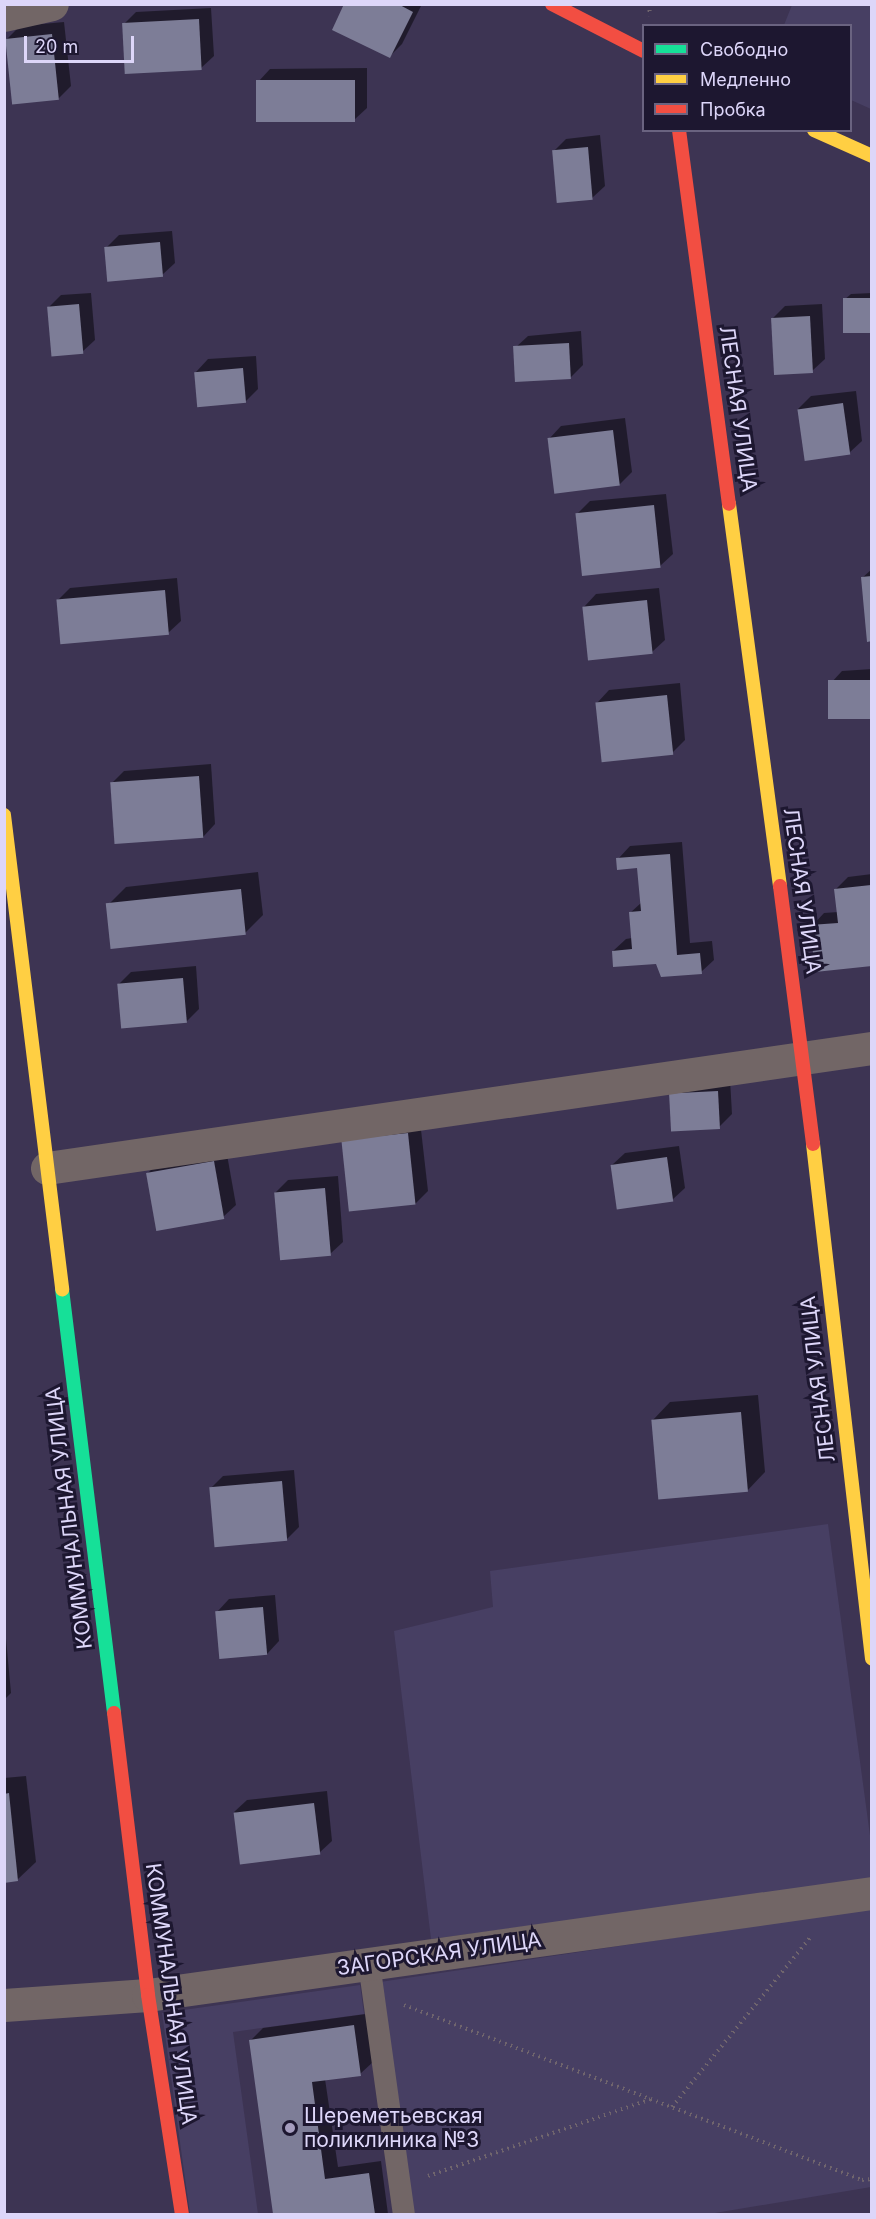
<!DOCTYPE html>
<meta charset="utf-8">
<style>
body{margin:0}
#map{position:relative;width:876px;height:2219px;overflow:hidden;background:#3d3453;font-family:Inter,sans-serif}
div>[style]{position:absolute}
[style*='--x']{left:calc(var(--x)*1px);top:calc(var(--y)*1px);width:calc(var(--w)*1px);rotate:calc(var(--a)*1deg)}
.green>*{inset:0;background:#473f63}
.shadow>*{inset:0;background:#0007}
.building>*{inset:0;background:#7d7d97;transform-origin:0 0}
.path>*{height:4px;margin-top:-2px;transform-origin:0;background:repeating-linear-gradient(90deg,#70656d 0 1.5px,transparent 0 6px)}
.lane>*{height:22px;margin:-11px;padding:0 11px;transform-origin:11px;border-radius:11px;background:#726666}
.street>*{height:33px;margin:-16.5px;padding:0 16.5px;transform-origin:16.5px;border-radius:16.5px;background:#726666}
.fast>*{height:14px;margin:-7px;padding:0 7px;transform-origin:7px;border-radius:7px;background:#16e098}
.slow>*{height:14px;margin:-7px;padding:0 7px;transform-origin:7px;border-radius:7px;background:#ffcf43}
.jam>*{height:14px;margin:-7px;padding:0 7px;transform-origin:7px;border-radius:7px;background:#f24e42}
.dots>*{width:16px;height:16px;translate:-50% -50%;box-sizing:border-box;border:3px solid #1d1730;border-radius:50%}
span{translate:-50% -50%;white-space:nowrap;text-align:center;line-height:1.15;-webkit-text-stroke:6px #1d1730;paint-order:stroke}
.street-label{font-size:21px;color:#ddd6f9}
.poi-label{font-size:21px;color:#ddd6f9}
.left{translate:0 -50%;text-align:left}
.frame{position:absolute;inset:0;border:6px solid #ddd6f9;pointer-events:none}
.legend{position:absolute;left:642px;top:24px;width:210px;height:108px;box-sizing:border-box;background:#1d1730;border:2px solid #6a6380;margin:0;padding:8px 10px;list-style:none;font-size:18px;color:#ddd6f9}
.legend li{display:flex;align-items:center;gap:12px;height:30px}
.legend b{width:30px;border:2px solid #6a6380}
.scale{position:absolute;left:24px;top:36px;width:110px;height:27px;box-sizing:border-box;border:3px solid #ddd6f9;border-top:0;padding-left:8px;font-size:18px;line-height:21px;white-space:nowrap;color:#ddd6f9;-webkit-text-stroke:4px #1d1730;paint-order:stroke}
</style>
<div id="map">
<div class="green">
<i style="clip-path:polygon(792px 5px,871px 5px,871px 109px,851px 100px,850px 26px,784px 25px)"></i>
<i style="clip-path:polygon(828px 1524px,871px 1843px,871px 1880px,431px 1939px,394px 1631px,493px 1607px,490px 1571px)"></i>
<i style="clip-path:polygon(871px 1908px,871px 2187px,709px 2214px,412px 2214px,380px 1982px)"></i>
<i style="clip-path:polygon(360px 1985px,364px 2014px,233px 2032px,258px 2214px,190px 2214px,162px 2013px)"></i>
</div>
<div class="shadow">
<i style="clip-path:polygon(346px 4px,422px 4px,402px 44px,390px 56px)"></i>
<i style="clip-path:polygon(211px 8px,214px 56px,201px 68px,124px 24px,136px 12px)"></i>
<i style="clip-path:polygon(64px 22px,71px 86px,58px 99px,7px 39px,20px 26px)"></i>
<i style="clip-path:polygon(367px 68px,367px 108px,354px 120px,258px 82px,270px 69px)"></i>
<i style="clip-path:polygon(600px 135px,605px 186px,592px 198px,554px 151px,566px 139px)"></i>
<i style="clip-path:polygon(172px 231px,175px 263px,162px 275px,106px 248px,119px 235px)"></i>
<i style="clip-path:polygon(91px 293px,95px 340px,82px 352px,49px 307px,61px 295px)"></i>
<i style="clip-path:polygon(872px 293px,872px 332px,844px 300px,851px 294px)"></i>
<i style="clip-path:polygon(822px 304px,825px 359px,812px 371px,772px 319px,785px 306px)"></i>
<i style="clip-path:polygon(581px 331px,583px 365px,571px 377px,515px 348px,528px 336px)"></i>
<i style="clip-path:polygon(256px 356px,258px 389px,245px 402px,196px 372px,208px 359px)"></i>
<i style="clip-path:polygon(856px 391px,862px 441px,849px 453px,798px 409px,811px 396px)"></i>
<i style="clip-path:polygon(625px 418px,632px 472px,619px 485px,549px 439px,561px 426px)"></i>
<i style="clip-path:polygon(666px 494px,673px 554px,660px 566px,577px 514px,590px 501px)"></i>
<i style="clip-path:polygon(872px 569px,872px 640px,862px 578px)"></i>
<i style="clip-path:polygon(177px 578px,181px 621px,168px 633px,57px 601px,70px 588px)"></i>
<i style="clip-path:polygon(659px 588px,665px 640px,652px 652px,584px 607px,596px 594px)"></i>
<i style="clip-path:polygon(872px 669px,872px 718px,830px 684px,842px 671px)"></i>
<i style="clip-path:polygon(680px 683px,685px 740px,672px 753px,597px 703px,609px 690px)"></i>
<i style="clip-path:polygon(211px 764px,215px 824px,203px 837px,112px 783px,124px 771px)"></i>
<i style="clip-path:polygon(682px 842px,690px 943px,712px 941px,714px 960px,701px 972px,613px 951px,626px 939px,632px 938px,630px 913px,642px 902px,639px 866px,618px 859px,630px 846px)"></i>
<i style="clip-path:polygon(258px 872px,263px 915px,245px 933px,108px 905px,126px 887px)"></i>
<i style="clip-path:polygon(872px 874px,872px 964px,812px 926px,824px 913px,838px 912px,836px 889px,848px 877px)"></i>
<i style="clip-path:polygon(196px 966px,199px 1009px,186px 1022px,119px 984px,131px 972px)"></i>
<i style="clip-path:polygon(730px 1079px,732px 1114px,719px 1127px,671px 1128px,683px 1081px)"></i>
<i style="clip-path:polygon(420px 1121px,428px 1191px,415px 1204px,342px 1141px)"></i>
<i style="clip-path:polygon(679px 1146px,685px 1188px,672px 1200px,612px 1165px,625px 1153px)"></i>
<i style="clip-path:polygon(226px 1149px,236px 1205px,223px 1217px,148px 1173px,160px 1160px)"></i>
<i style="clip-path:polygon(338px 1176px,343px 1242px,330px 1254px,275px 1193px,288px 1180px)"></i>
<i style="clip-path:polygon(758px 1395px,765px 1472px,747px 1491px,652px 1421px,670px 1402px)"></i>
<i style="clip-path:polygon(294px 1470px,299px 1527px,286px 1540px,210px 1489px,223px 1476px)"></i>
<i style="clip-path:polygon(275px 1595px,279px 1641px,267px 1654px,217px 1612px,229px 1599px)"></i>
<i style="clip-path:polygon(4px 1617px,11px 1693px,4px 1700px)"></i>
<i style="clip-path:polygon(26px 1776px,36px 1862px,17px 1880px,4px 1882px,4px 1778px)"></i>
<i style="clip-path:polygon(327px 1791px,332px 1841px,319px 1853px,234px 1812px,247px 1800px)"></i>
<i style="clip-path:polygon(366px 2014px,373px 2062px,360px 2074px,325px 2079px,338px 2167px,381px 2161px,388px 2214px,275px 2214px,251px 2040px,263px 2028px)"></i>
</div>
<div class="building">
<i style="clip-path:polygon(344px 4px,398px 4px,413px 12px,390px 58px,332px 30px)"></i>
<i style="left:199px;top:19px;width:51px;height:77px;rotate:87deg"></i>
<i style="left:52px;top:34px;width:66px;height:47px;rotate:84deg"></i>
<i style="left:355px;top:80px;width:42px;height:99px;rotate:90deg"></i>
<i style="left:588px;top:147px;width:53px;height:36px;rotate:85deg"></i>
<i style="left:160px;top:242px;width:35px;height:56px;rotate:85deg"></i>
<i style="left:872px;top:298px;width:35px;height:29px;rotate:90deg"></i>
<i style="left:79px;top:304px;width:50px;height:32px;rotate:85deg"></i>
<i style="left:810px;top:316px;width:57px;height:39px;rotate:87deg"></i>
<i style="left:569px;top:343px;width:36px;height:56px;rotate:87deg"></i>
<i style="left:243px;top:368px;width:35px;height:49px;rotate:85deg"></i>
<i style="left:843px;top:403px;width:52px;height:46px;rotate:82deg"></i>
<i style="left:613px;top:430px;width:56px;height:66px;rotate:83deg"></i>
<i style="left:654px;top:505px;width:63px;height:79px;rotate:84deg"></i>
<i style="clip-path:polygon(872px 576px,872px 641px,867px 642px,861px 577px)"></i>
<i style="left:165px;top:590px;width:45px;height:109px;rotate:85deg"></i>
<i style="left:647px;top:600px;width:54px;height:65px;rotate:84deg"></i>
<i style="left:872px;top:680px;width:39px;height:44px;rotate:90deg"></i>
<i style="left:667px;top:695px;width:60px;height:72px;rotate:84deg"></i>
<i style="left:199px;top:776px;width:62px;height:89px;rotate:86deg"></i>
<i style="clip-path:polygon(670px 854px,677px 955px,700px 953px,702px 974px,661px 977px,656px 964px,613px 967px,612px 951px,632px 949px,629px 912px,641px 911px,637px 868px,617px 870px,616px 858px)"></i>
<i style="clip-path:polygon(871px 885px,872px 966px,815px 972px,810px 925px,838px 923px,834px 889px)"></i>
<i style="left:241px;top:889px;width:46px;height:136px;rotate:84deg"></i>
<i style="left:183px;top:978px;width:45px;height:66px;rotate:85deg"></i>
<i style="left:718px;top:1091px;width:38px;height:49px;rotate:87deg"></i>
<i style="left:408px;top:1133px;width:72px;height:67px;rotate:84deg"></i>
<i style="left:667px;top:1157px;width:45px;height:57px;rotate:82deg"></i>
<i style="left:214px;top:1161px;width:59px;height:69px;rotate:80deg"></i>
<i style="left:325px;top:1188px;width:68px;height:51px;rotate:85deg"></i>
<i style="left:741px;top:1412px;width:80px;height:90px;rotate:85deg"></i>
<i style="left:282px;top:1481px;width:60px;height:73px;rotate:85deg"></i>
<i style="left:263px;top:1607px;width:48px;height:48px;rotate:85deg"></i>
<i style="clip-path:polygon(9px 1793px,18px 1881px,4px 1883px,4px 1794px)"></i>
<i style="left:314px;top:1803px;width:52px;height:81px;rotate:83deg"></i>
<i style="clip-path:polygon(354px 2025px,361px 2076px,312px 2082px,325px 2179px,369px 2173px,375px 2214px,273px 2214px,249px 2040px)"></i>
</div>
<div class="path">
<i style="--x:649;--y:4;--w:12;--a:85"></i>
<i style="--x:404;--y:2005;--w:490;--a:20.9"></i>
<i style="--x:862;--y:2180;--w:10;--a:-6"></i>
<i style="--x:672;--y:2107;--w:218;--a:-50.8"></i>
<i style="--x:428;--y:2176;--w:236;--a:-19"></i>
</div>
<div class="lane">
<i style="--x:369;--y:1963;--w:253;--a:82.1"></i>
</div>
<div class="street">
<i style="--x:4;--y:15;--w:49;--a:-12.9"></i>
<i style="--x:47;--y:1168;--w:834;--a:-8.28"></i>
<i style="--x:4;--y:2005;--w:144;--a:-4"></i>
<i style="--x:148;--y:1995;--w:731;--a:-8.02"></i>
</div>
<div class="fast">
<i style="--x:62;--y:1289;--w:427;--a:83"></i>
</div>
<div class="slow">
<i style="--x:814;--y:130;--w:64;--a:24.1"></i>
<i style="--x:729;--y:504;--w:385;--a:82.4"></i>
<i style="--x:4;--y:815;--w:478;--a:83"></i>
<i style="--x:813;--y:1144;--w:518;--a:83.46"></i>
</div>
<div class="jam">
<i style="--x:552;--y:4;--w:103;--a:27.1"></i>
<i style="--x:679;--y:130;--w:377;--a:82.4"></i>
<i style="--x:780;--y:886;--w:260;--a:82.7"></i>
<i style="--x:114;--y:1713;--w:284;--a:83.1"></i>
<i style="--x:148;--y:1995;--w:222;--a:81.2"></i>
</div>
<div class="dots">
<i style="left:290px;top:2128px;background:#a59dbf"></i>
</div>
<div class="street-label">
<span style="left:738px;top:409px;rotate:82deg">ЛЕСНАЯ УЛИЦА</span>
<span style="left:802px;top:891px;rotate:82deg">ЛЕСНАЯ УЛИЦА</span>
<span style="left:818px;top:1379px;rotate:-97deg">ЛЕСНАЯ УЛИЦА</span>
<span style="left:69px;top:1518px;rotate:-97deg">КОММУНАЛЬНАЯ УЛИЦА</span>
<span style="left:439px;top:1954px;rotate:-8deg">ЗАГОРСКАЯ УЛИЦА</span>
<span style="left:171px;top:1994px;rotate:82deg">КОММУНАЛЬНАЯ УЛИЦА</span>
</div>
<div class="poi-label">
<span class="left" style="left:304px;top:2128px">Шереметьевская<br>поликлиника №3</span>
</div>
<div class="frame"></div>
<ul class="legend">
<li><b style="height:8px;background:#16e098"></b>Свободно</li>
<li><b style="height:8px;background:#ffcf43"></b>Медленно</li>
<li><b style="height:8px;background:#f24e42"></b>Пробка</li>
</ul>
<div class="scale">20 m</div>
</div>
